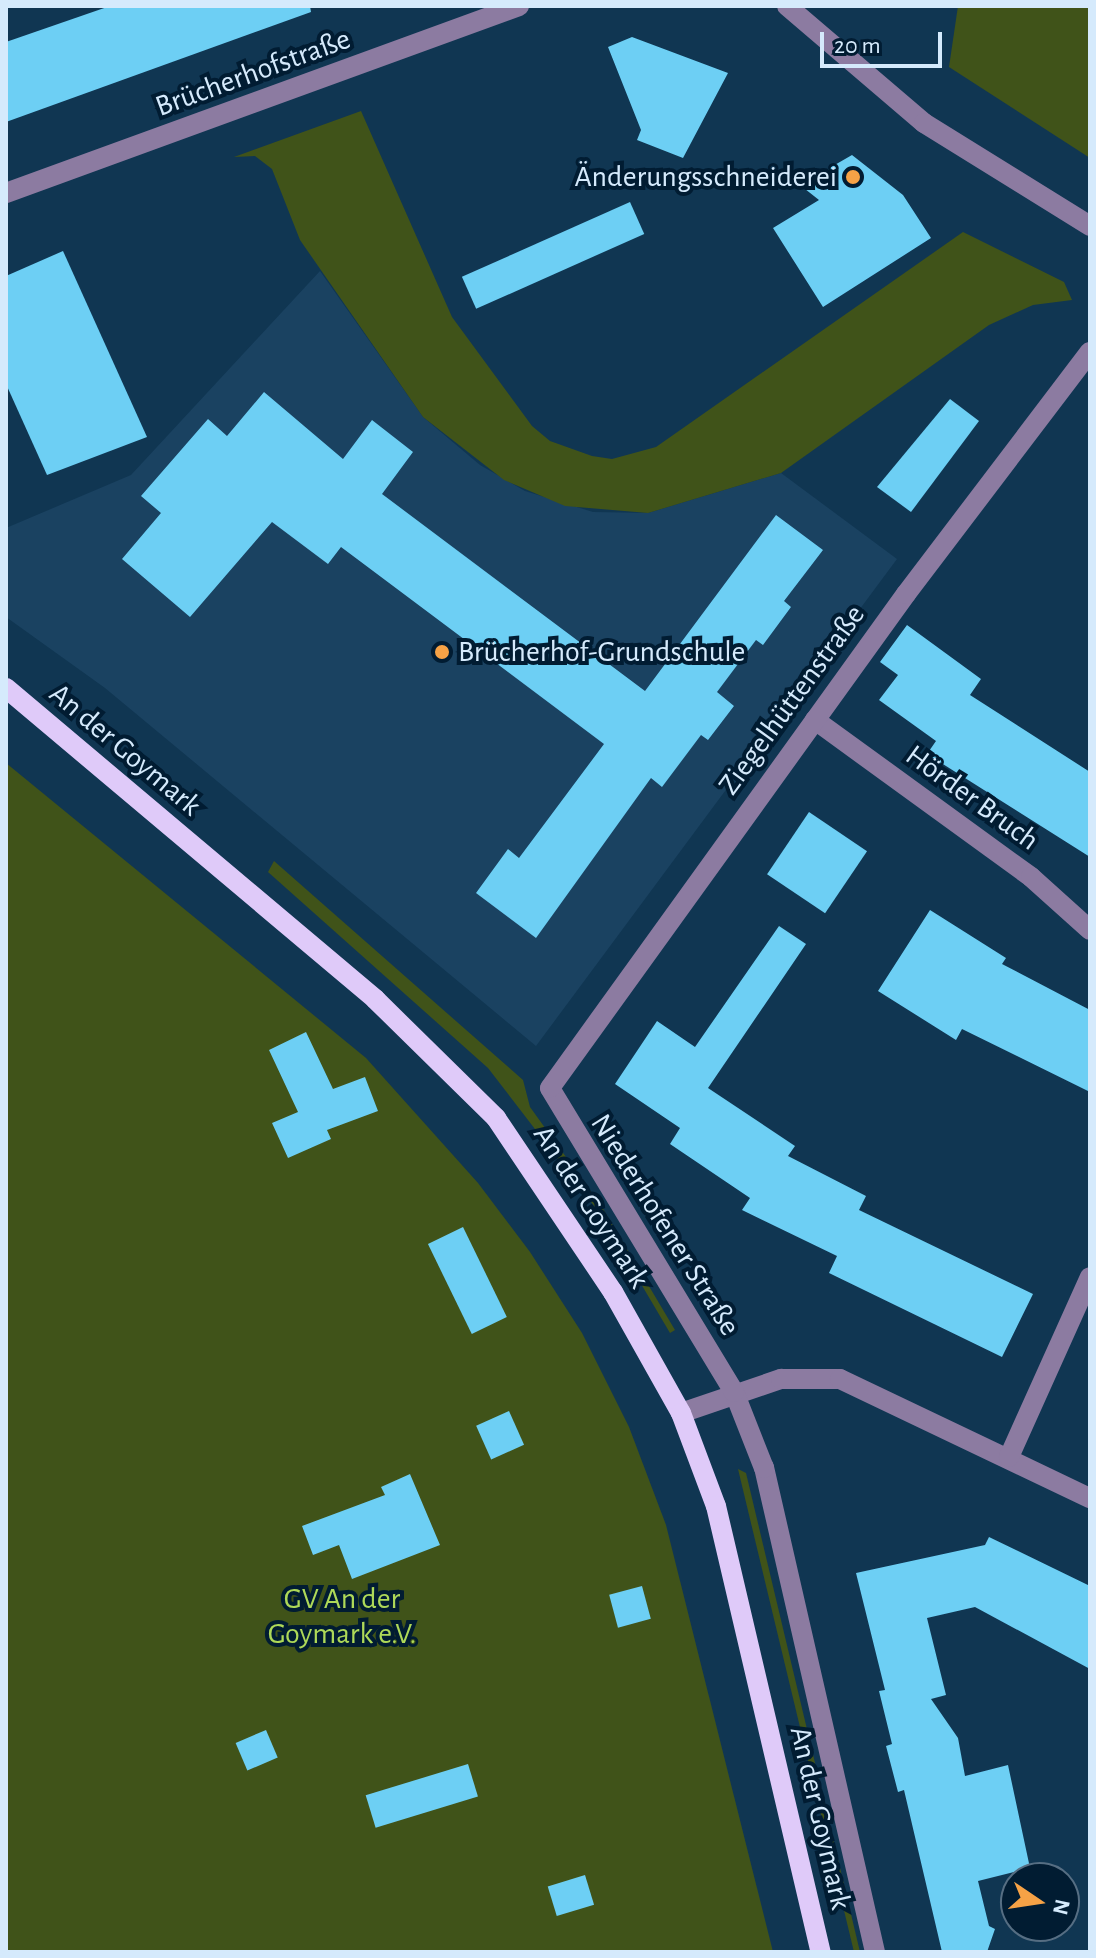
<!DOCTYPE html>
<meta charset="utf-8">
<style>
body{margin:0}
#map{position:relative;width:1096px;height:1958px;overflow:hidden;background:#103652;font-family:"Alegreya Sans",sans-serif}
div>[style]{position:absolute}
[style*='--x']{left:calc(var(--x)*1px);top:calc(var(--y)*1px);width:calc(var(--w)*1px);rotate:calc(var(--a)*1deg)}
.built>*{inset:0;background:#1a4261}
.green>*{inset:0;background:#405319}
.building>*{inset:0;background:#6dcff4;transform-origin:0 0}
.minor>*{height:20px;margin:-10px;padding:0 10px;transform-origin:10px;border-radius:10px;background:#8c7ba1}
.major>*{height:20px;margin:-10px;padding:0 10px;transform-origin:10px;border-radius:10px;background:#dfcaf9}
.dots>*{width:22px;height:22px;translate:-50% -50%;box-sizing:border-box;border:4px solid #011c32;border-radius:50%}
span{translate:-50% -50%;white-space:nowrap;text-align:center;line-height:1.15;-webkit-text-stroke:8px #011c32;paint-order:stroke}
.street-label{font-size:30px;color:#d5eafc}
.poi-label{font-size:30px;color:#d5eafc}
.right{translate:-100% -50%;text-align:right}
.left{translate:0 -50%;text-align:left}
.park-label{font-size:30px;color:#aed958}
.frame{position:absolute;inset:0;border:8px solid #d5eafc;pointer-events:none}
.north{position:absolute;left:1000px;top:1862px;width:80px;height:80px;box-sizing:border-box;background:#011c32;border:2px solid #566e83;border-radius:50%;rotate:103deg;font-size:22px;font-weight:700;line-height:32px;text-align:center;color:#d5eafc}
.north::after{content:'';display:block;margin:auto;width:28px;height:36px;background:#f6a246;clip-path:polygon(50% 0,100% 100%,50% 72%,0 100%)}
.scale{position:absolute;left:820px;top:32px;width:122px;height:36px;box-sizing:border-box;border:4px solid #d5eafc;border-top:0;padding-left:10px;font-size:24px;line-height:28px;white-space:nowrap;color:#d5eafc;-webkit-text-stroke:6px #011c32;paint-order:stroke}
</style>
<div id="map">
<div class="built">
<i style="clip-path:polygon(320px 271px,423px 417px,480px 465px,525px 491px,593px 512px,648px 513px,781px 473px,897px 559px,536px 1046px,105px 688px,6px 617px,6px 528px,131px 475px)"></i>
</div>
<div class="green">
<i style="clip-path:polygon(958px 6px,1090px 6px,1090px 158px,949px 67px)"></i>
<i style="clip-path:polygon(361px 111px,452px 317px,532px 426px,550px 441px,592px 456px,612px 459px,656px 447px,963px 232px,1064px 282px,1072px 300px,1033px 305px,989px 325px,781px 473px,648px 513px,565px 506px,504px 480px,423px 417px,300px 240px,272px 169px,255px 156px,234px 157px)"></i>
<i style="clip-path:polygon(6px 763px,366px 1058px,478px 1183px,530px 1252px,582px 1333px,629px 1427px,666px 1525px,773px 1952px,6px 1952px)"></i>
<i style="clip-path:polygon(274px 861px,523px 1080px,530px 1107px,602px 1207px,675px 1330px,670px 1333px,598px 1211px,488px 1068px,268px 872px)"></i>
<i style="clip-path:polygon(738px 1469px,746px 1473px,860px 1952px,854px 1952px)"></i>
</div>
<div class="building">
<i style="clip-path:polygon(110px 6px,310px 6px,311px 12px,6px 122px,6px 42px)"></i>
<i style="clip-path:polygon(632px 37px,728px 73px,683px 158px,637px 140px,641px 130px,608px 47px)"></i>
<i style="clip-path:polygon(852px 155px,903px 195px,931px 238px,823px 307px,773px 228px,819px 200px,800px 185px)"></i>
<i style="left:630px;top:202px;width:35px;height:184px;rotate:66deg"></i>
<i style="clip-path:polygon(63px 251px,147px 437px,47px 475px,6px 384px,6px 276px)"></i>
<i style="clip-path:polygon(264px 392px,343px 459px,372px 420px,413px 452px,382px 494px,645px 691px,776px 515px,823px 550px,784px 601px,791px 607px,763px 645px,756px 640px,717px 692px,734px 706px,708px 740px,701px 735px,662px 787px,651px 778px,536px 938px,476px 893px,508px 849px,519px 858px,604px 744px,341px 547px,328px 564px,272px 522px,190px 617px,122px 559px,161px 513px,141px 496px,208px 419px,227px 436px)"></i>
<i style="clip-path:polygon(950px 399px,979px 421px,911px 512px,877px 487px)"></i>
<i style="clip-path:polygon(907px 625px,981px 679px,970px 695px,1090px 772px,1090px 857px,927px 754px,936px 741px,879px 700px,898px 675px,880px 662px)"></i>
<i style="left:809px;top:812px;width:70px;height:75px;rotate:34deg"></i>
<i style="clip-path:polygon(930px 910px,1006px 958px,1002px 964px,1090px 1010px,1090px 1092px,962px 1029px,956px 1040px,878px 991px)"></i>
<i style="clip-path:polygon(779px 926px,806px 944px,708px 1088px,795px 1146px,788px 1156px,866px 1196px,859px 1210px,1033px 1294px,1002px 1357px,829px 1273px,837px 1256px,742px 1210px,750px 1198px,670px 1144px,680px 1128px,615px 1084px,657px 1021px,695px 1047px)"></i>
<i style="clip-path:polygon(306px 1032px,333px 1089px,365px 1077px,378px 1111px,327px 1130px,331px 1139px,288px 1158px,272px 1123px,298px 1112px,269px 1050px)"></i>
<i style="left:463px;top:1227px;width:100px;height:39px;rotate:64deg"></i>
<i style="left:509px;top:1411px;width:37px;height:36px;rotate:66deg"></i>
<i style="clip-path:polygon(410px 1474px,440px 1545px,352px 1579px,339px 1545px,313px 1555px,302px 1526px,385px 1495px,381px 1487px)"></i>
<i style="clip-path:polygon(989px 1537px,1090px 1586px,1090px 1669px,975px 1607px,927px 1618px,946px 1695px,931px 1699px,958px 1738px,965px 1776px,1008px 1765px,1030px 1868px,978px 1881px,989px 1926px,995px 1929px,987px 1952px,942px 1952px,904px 1790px,898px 1792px,886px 1746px,892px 1744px,879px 1691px,885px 1690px,856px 1573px,985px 1545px)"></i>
<i style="left:642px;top:1586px;width:34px;height:34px;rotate:75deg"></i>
<i style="left:266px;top:1730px;width:30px;height:33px;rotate:67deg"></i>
<i style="left:468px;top:1764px;width:34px;height:107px;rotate:73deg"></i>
<i style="left:585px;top:1875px;width:31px;height:39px;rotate:73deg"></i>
</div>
<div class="minor">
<i style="--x:787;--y:6;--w:180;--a:40.5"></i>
<i style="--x:924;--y:123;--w:195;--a:31.8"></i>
<i style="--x:6;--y:193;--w:546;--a:-20.03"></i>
<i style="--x:815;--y:720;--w:267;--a:36"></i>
<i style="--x:1031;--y:877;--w:79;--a:41.9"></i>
<i style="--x:681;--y:1413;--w:106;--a:-18.8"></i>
<i style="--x:781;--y:1379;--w:59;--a:0"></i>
<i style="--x:840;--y:1379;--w:277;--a:25.5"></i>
<i style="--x:1009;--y:1457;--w:197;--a:-65.8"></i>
<i style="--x:875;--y:1952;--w:497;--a:-102.9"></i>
<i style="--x:764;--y:1468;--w:82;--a:-111.5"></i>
<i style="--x:734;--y:1392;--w:355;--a:-121.2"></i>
<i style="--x:550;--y:1088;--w:609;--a:-54.22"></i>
<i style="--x:906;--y:594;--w:304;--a:-52.8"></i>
</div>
<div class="major">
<i style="--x:6;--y:688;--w:483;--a:40.1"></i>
<i style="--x:375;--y:999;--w:170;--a:44.5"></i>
<i style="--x:496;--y:1118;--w:210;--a:56.1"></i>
<i style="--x:613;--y:1292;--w:139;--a:60.7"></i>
<i style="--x:681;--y:1413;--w:99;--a:69.4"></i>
<i style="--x:716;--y:1506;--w:458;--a:76.8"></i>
</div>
<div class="dots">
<i style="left:853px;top:177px;background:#f6a246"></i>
<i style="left:442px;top:652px;background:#f6a246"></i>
</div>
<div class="street-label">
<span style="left:253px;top:73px;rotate:-20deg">Brücherhofstraße</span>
<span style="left:792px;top:700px;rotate:-54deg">Ziegelhüttenstraße</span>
<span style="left:125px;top:750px;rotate:40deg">An der Goymark</span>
<span style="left:972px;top:798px;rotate:36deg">Hörder Bruch</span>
<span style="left:591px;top:1207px;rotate:57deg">An der Goymark</span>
<span style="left:665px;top:1225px;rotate:58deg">Niederhofener Straße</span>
<span style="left:820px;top:1818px;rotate:77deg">An der Goymark</span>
</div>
<div class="poi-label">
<span class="right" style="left:837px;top:177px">Änderungsschneiderei</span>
<span class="left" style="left:458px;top:652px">Brücherhof-Grundschule</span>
</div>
<div class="park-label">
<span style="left:342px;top:1616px">GV An der<br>Goymark e.V.</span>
</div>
<div class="frame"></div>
<div class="north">N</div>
<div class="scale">20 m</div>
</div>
